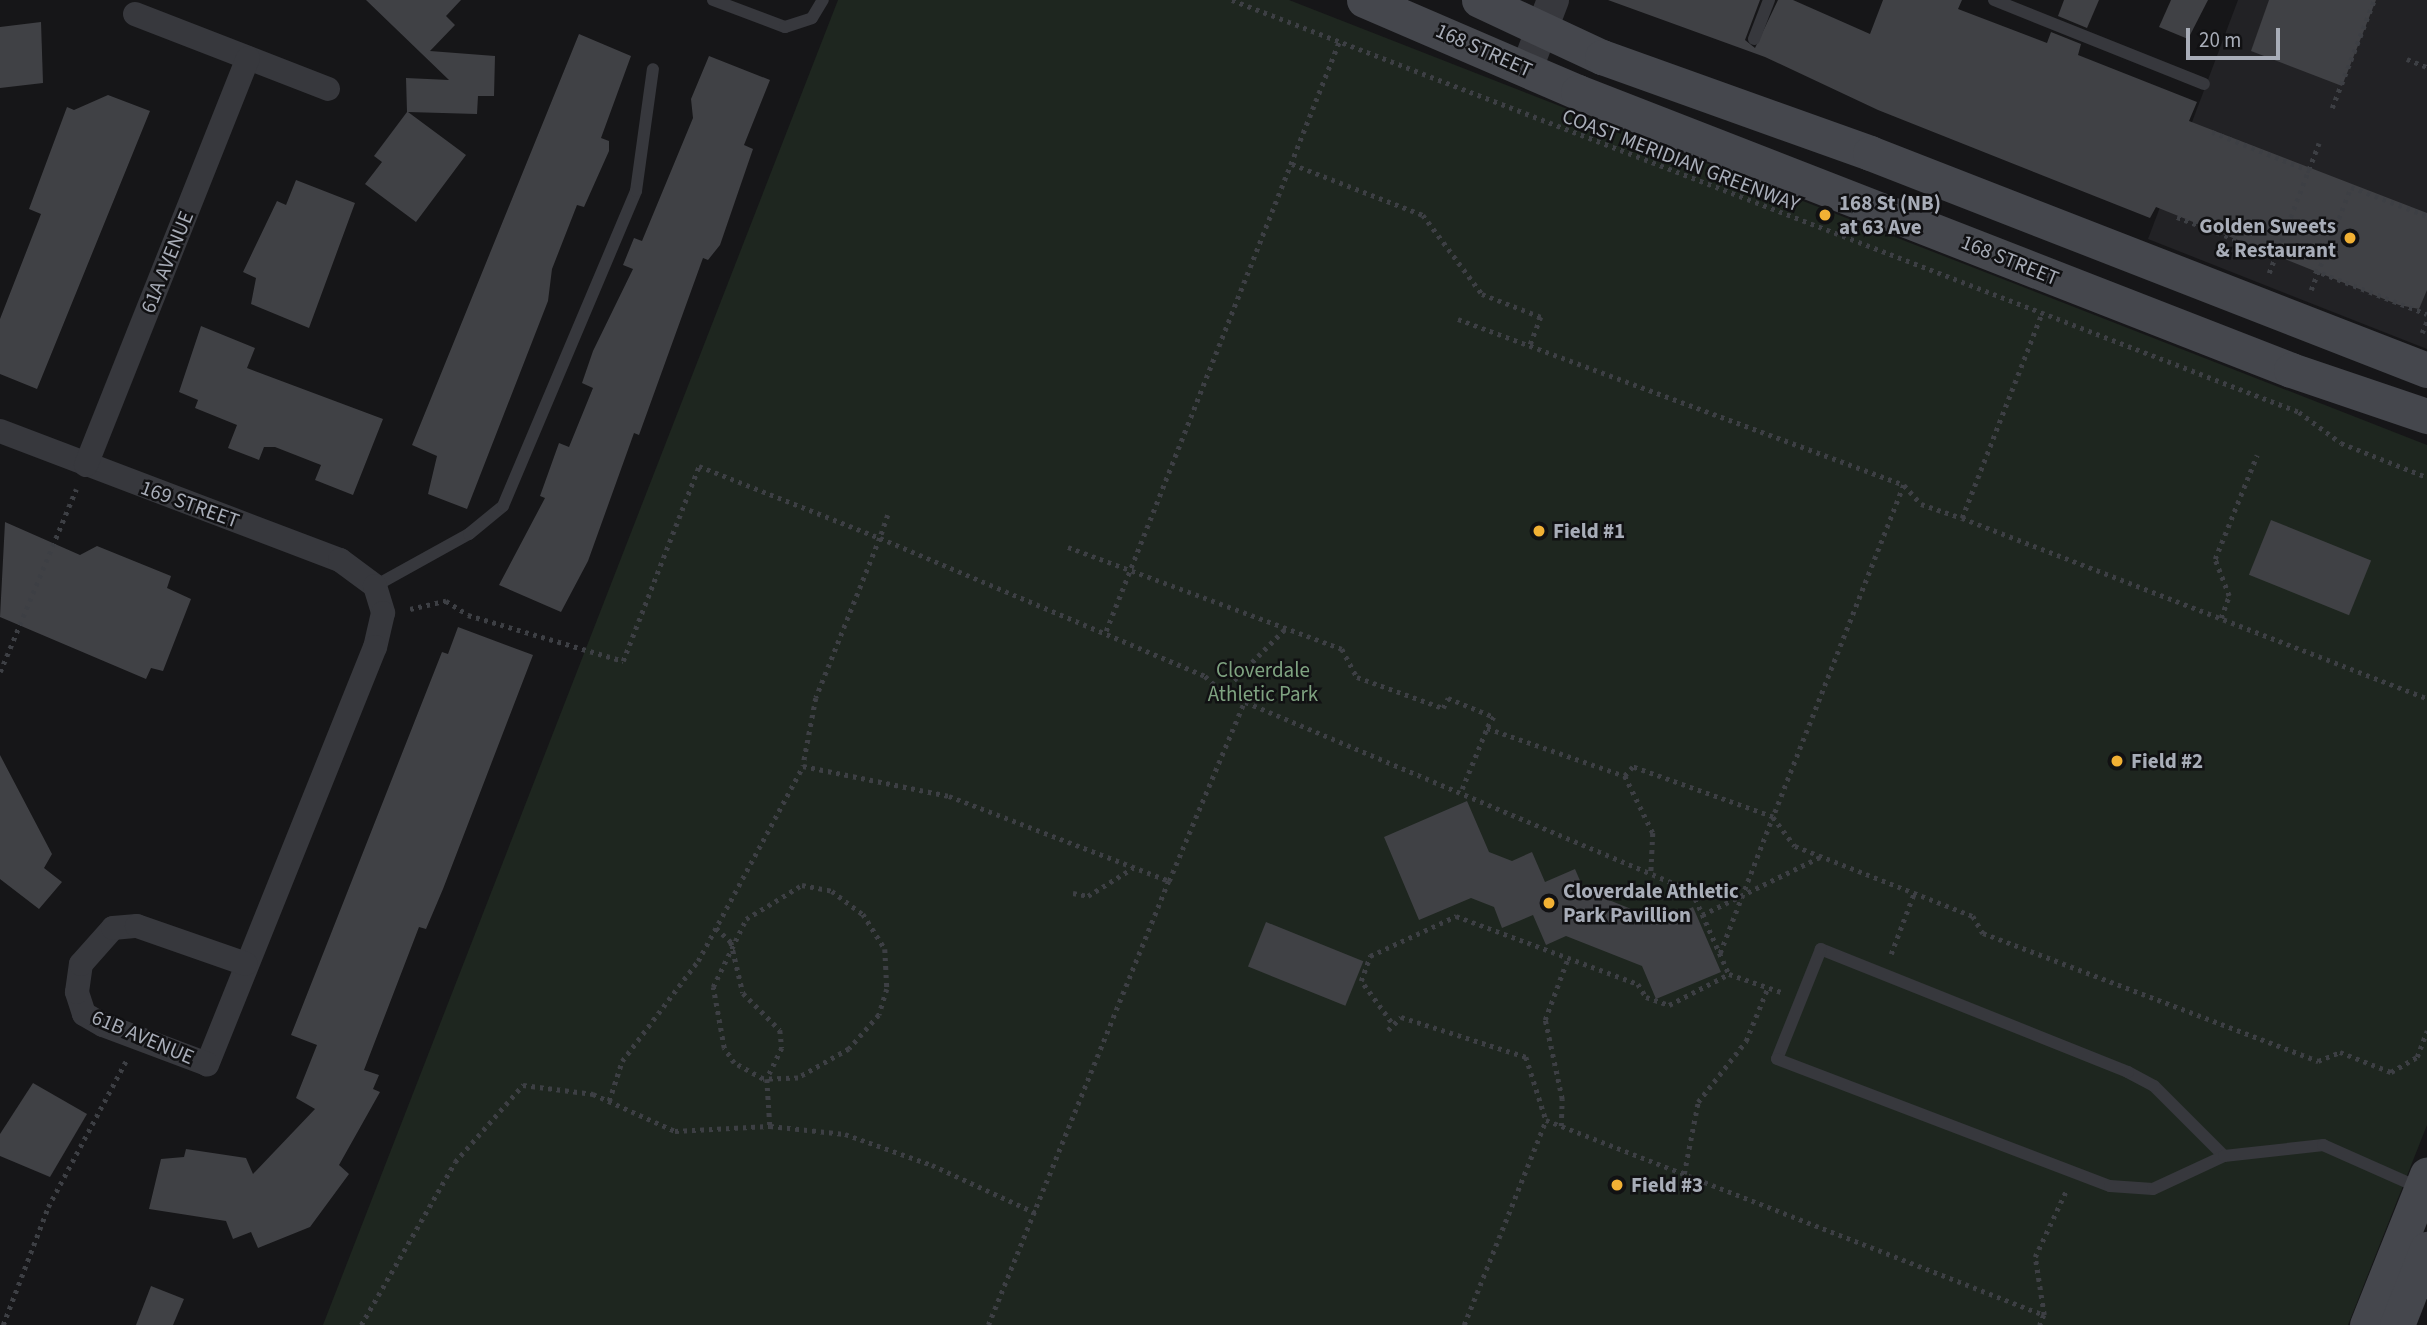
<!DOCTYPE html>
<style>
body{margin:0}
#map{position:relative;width:2427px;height:1325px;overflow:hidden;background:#161618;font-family:"Source Sans 3",sans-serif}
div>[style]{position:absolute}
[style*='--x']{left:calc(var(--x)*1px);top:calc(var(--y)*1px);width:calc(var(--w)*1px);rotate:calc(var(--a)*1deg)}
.built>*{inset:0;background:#222225}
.green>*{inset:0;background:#1e261f}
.building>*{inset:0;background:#404145;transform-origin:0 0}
.path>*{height:4.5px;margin-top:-2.25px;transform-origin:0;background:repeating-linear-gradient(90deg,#3d3f44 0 3.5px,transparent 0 8.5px)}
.service>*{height:12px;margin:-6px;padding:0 6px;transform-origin:6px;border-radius:6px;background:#37383d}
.minor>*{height:24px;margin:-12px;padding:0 12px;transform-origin:12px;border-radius:12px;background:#37383d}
.tertiary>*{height:32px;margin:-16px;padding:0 16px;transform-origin:16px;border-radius:16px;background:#37383d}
.secondary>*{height:35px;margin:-17.5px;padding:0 17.5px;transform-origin:17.5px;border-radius:17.5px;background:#45474d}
.dots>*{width:19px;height:19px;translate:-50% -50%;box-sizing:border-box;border:4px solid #111113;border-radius:50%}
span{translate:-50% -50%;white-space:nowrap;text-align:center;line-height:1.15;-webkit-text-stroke:5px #111113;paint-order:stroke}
.street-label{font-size:21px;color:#a8adb8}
.poi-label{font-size:21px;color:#a8adb8;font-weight:700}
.left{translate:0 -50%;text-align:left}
.right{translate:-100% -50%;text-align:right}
.park-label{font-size:21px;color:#7fa381}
.scale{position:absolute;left:2186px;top:28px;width:94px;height:32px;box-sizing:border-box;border:4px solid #a8adb8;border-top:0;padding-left:9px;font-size:21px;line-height:24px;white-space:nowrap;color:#a8adb8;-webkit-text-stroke:5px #111113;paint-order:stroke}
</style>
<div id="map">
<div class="built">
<i style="clip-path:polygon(2238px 0,2427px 0,2427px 349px,2148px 239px)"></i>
</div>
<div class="green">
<i style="clip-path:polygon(838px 0,1289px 0,2427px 445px,2427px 1125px,2348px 1325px,323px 1325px)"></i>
</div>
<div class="building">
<i style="clip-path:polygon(366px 0,461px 0,446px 16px,455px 25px,430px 51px,495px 56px,494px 96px,478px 96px,477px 114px,408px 112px,466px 155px,416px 222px,365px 184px,382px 162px,374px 156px,407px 112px,406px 78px,449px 80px)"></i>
<i style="clip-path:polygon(1608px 0,1760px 0,1745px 40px,1755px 48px,1778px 0,1793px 0,1870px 34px,1883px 0,1962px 0,1958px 9px,2047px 43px,2051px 32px,2081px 44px,2078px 55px,2197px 102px,2189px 121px,2427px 213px,2427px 290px,2419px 309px,2399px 305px,2156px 207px,2150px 218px,1878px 110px,1765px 57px)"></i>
<i style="clip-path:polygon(2064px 0,2099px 0,2087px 28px,2058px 16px)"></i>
<i style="clip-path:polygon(2171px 0,2208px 0,2188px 39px,2159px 27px)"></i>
<i style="clip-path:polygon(2269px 0,2376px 0,2342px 86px,2251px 51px)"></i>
<i style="clip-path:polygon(41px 22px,43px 83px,0 88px,0 27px)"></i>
<i style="clip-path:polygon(579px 34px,631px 56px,601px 138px,609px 141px,609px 151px,584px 207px,577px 205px,552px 269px,548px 301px,467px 509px,428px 494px,437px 456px,412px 445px)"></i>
<i style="clip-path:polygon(709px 56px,770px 80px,744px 145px,753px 149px,720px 245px,708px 260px,703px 258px,639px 435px,634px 433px,588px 561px,561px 612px,499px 585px,545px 498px,540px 496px,559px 443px,569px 447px,593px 388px,582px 383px,593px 351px,633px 269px,623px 265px,634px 238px,642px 241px,693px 118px,691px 99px)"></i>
<i style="clip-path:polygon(108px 95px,150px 111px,37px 389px,0 374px,0 319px,41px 214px,29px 209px,67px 107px,74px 110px)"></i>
<i style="clip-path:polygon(296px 180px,355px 203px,309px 328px,251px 304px,256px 278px,243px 272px,277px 201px,286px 205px)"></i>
<i style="clip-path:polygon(201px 326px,255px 348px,247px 368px,383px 419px,353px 495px,315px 480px,321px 465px,275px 447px,264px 447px,259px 460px,228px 448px,237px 425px,195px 408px,198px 400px,179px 392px)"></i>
<i style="left:2271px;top:520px;width:108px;height:59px;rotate:22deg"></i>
<i style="clip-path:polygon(5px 522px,80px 555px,97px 546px,171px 576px,167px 588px,191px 599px,163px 671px,151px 668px,146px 679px,0 617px)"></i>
<i style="clip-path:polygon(458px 627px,533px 655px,443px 889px,426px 929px,419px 927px,364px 1070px,379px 1075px,373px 1089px,380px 1092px,339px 1165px,349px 1174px,310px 1227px,258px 1248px,251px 1232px,233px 1239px,226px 1221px,149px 1209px,161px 1159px,184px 1157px,186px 1149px,246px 1158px,253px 1174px,315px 1109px,296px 1098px,317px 1045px,291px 1035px,442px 652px,448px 654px)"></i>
<i style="clip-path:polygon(0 755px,52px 854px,44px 868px,62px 882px,39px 909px,0 879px)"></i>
<i style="clip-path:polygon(1467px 801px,1489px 852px,1512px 861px,1532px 852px,1545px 882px,1575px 869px,1584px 890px,1661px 921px,1693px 907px,1721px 972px,1656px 999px,1642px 966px,1566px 936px,1546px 945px,1533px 915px,1502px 928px,1494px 907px,1471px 898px,1419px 920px,1384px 837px)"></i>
<i style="left:1266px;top:922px;width:105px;height:48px;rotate:22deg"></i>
<i style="clip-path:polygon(33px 1083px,87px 1114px,50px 1177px,0 1156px,0 1134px)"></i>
<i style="clip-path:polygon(151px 1286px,184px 1299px,173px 1325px,136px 1325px)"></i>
</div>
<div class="path">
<i style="--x:1232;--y:0;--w:1144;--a:21.11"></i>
<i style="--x:2299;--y:412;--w:52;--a:36.4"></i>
<i style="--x:2341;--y:443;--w:92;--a:21.6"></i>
<i style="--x:2407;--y:59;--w:22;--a:22"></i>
<i style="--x:2332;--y:108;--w:116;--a:-68.7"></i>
<i style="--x:2212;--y:132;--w:109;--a:21.6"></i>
<i style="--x:1292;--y:164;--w:141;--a:21.3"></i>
<i style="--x:1423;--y:215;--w:99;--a:53.2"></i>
<i style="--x:1482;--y:294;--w:63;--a:21.3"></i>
<i style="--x:1541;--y:317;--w:33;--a:111"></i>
<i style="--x:2177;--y:217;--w:111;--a:21"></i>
<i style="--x:2314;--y:270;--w:121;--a:21.3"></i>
<i style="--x:2269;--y:273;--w:139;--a:-69"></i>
<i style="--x:2311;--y:290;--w:110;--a:-68.8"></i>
<i style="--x:2351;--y:187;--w:81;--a:20.9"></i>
<i style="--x:1458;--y:319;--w:476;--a:20.4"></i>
<i style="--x:1904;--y:485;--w:357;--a:111.5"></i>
<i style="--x:1773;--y:817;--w:149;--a:-160.3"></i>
<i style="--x:1633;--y:767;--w:12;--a:132"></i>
<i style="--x:2422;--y:333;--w:13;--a:-67"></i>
<i style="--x:1904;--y:485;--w:25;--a:48"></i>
<i style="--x:1921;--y:504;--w:43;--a:18.9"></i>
<i style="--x:1962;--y:518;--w:220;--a:-68.7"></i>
<i style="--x:888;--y:515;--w:24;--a:109"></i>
<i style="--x:880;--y:538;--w:353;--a:23"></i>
<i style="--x:1205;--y:676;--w:23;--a:43"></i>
<i style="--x:1222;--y:692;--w:510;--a:22.95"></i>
<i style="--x:1692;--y:891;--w:91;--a:66"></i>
<i style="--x:1729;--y:974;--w:55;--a:19.1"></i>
<i style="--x:1962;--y:518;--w:499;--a:21.2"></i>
<i style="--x:1068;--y:547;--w:292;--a:20.4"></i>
<i style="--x:1342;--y:649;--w:32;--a:62"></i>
<i style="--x:1357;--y:677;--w:91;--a:19.8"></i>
<i style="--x:1443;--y:708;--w:11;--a:-63"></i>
<i style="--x:1448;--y:698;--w:50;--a:22.4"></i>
<i style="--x:1494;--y:717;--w:13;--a:122"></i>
<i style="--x:1487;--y:728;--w:146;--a:19.2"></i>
<i style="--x:1625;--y:776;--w:64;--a:63.8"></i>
<i style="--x:1653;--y:833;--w:41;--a:92.8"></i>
<i style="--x:410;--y:609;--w:37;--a:-13"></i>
<i style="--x:446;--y:601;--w:26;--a:32"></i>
<i style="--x:468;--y:615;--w:162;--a:16.5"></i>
<i style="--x:623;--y:661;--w:209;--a:-68.7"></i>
<i style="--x:699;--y:466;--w:195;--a:21.7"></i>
<i style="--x:880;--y:538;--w:172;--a:111.8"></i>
<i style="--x:816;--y:698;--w:69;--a:100.8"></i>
<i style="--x:803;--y:766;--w:149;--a:11.6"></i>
<i style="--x:949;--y:796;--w:236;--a:21.1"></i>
<i style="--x:1169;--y:881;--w:479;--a:112.1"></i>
<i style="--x:2221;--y:618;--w:23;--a:-70"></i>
<i style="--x:2229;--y:596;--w:40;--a:-111"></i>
<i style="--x:2215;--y:559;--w:112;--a:-68"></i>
<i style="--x:1106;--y:631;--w:633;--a:-68.42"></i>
<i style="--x:0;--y:672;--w:198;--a:-67.4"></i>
<i style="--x:1222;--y:692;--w:89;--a:-45"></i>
<i style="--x:1462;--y:789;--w:66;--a:-67.7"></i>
<i style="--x:1773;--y:817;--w:36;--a:53"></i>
<i style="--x:1795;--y:846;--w:191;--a:21.5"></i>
<i style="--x:1973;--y:916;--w:20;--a:60"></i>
<i style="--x:1983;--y:933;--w:359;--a:20.9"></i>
<i style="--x:2318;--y:1061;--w:24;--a:-22"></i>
<i style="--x:2340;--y:1052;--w:55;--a:21.4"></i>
<i style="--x:2391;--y:1072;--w:30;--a:-30"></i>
<i style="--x:2417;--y:1057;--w:28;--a:-69"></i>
<i style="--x:1169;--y:881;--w:199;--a:-67.2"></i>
<i style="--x:802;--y:885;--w:31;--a:11"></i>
<i style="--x:832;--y:891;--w:39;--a:37"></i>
<i style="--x:863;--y:914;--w:41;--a:57.8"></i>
<i style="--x:885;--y:949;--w:40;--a:87.1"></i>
<i style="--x:887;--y:989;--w:27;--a:107"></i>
<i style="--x:879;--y:1015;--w:45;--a:131.4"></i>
<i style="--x:849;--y:1049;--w:59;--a:150.4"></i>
<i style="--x:798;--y:1078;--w:35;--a:178"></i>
<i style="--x:763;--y:1079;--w:33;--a:-151"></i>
<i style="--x:734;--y:1063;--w:18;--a:-124"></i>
<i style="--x:724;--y:1048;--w:62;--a:-100.2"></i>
<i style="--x:713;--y:987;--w:76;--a:-64.1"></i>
<i style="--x:746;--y:919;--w:66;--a:-31.3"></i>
<i style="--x:1073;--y:893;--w:15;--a:11"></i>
<i style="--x:1088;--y:896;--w:53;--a:-31.9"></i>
<i style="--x:1702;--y:915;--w:131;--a:-26.2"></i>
<i style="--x:716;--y:928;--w:21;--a:43"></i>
<i style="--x:731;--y:942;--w:52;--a:76.8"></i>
<i style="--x:743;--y:993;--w:52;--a:45"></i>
<i style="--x:780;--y:1030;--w:18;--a:84"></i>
<i style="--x:782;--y:1048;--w:34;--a:116"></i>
<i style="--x:767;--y:1079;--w:47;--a:86.3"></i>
<i style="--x:1720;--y:953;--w:145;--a:-68.9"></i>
<i style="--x:1891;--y:954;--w:65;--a:-69.3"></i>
<i style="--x:1391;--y:1022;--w:51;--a:-126.2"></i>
<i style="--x:1361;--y:981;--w:27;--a:-70"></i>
<i style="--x:1370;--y:956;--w:95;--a:-24.9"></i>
<i style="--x:1456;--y:916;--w:194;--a:20.5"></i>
<i style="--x:1638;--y:984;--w:15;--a:58"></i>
<i style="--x:1646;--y:997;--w:24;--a:19"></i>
<i style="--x:1669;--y:1005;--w:68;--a:-27.3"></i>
<i style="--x:1388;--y:1030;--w:18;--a:-45"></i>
<i style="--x:1401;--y:1017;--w:131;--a:17.7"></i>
<i style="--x:1526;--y:1057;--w:66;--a:72.4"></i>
<i style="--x:609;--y:1101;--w:42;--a:-72"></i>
<i style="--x:622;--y:1061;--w:126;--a:-52.8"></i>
<i style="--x:698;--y:961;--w:221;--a:-61.7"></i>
<i style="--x:1561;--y:1126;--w:27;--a:-88"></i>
<i style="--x:1562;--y:1099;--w:81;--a:-102.1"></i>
<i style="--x:1545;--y:1020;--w:66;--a:-69.6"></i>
<i style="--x:1684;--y:1174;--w:73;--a:-79"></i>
<i style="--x:1698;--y:1102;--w:78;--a:-51.8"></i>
<i style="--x:1746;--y:1041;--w:58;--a:-67.8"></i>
<i style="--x:2044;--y:1315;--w:59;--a:-98.8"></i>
<i style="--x:2035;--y:1257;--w:73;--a:-64.8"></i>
<i style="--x:3;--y:1325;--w:126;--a:-69.1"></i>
<i style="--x:48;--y:1207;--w:166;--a:-61.9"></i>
<i style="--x:361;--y:1325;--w:188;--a:-60"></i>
<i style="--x:455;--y:1162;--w:103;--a:-48.6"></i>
<i style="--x:523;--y:1085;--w:71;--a:7.3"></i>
<i style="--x:593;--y:1094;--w:90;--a:24.3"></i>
<i style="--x:675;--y:1131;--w:95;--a:-3"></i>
<i style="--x:770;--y:1126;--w:75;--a:6.1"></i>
<i style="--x:845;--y:1134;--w:92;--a:19.6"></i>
<i style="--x:932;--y:1165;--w:115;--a:24.8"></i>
<i style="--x:1464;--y:1325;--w:221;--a:-68.2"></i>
<i style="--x:1546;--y:1120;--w:535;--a:21.38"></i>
<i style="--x:2044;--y:1315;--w:11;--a:112"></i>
</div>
<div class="service">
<i style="--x:713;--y:0;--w:77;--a:20.6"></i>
<i style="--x:785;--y:27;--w:28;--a:-18"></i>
<i style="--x:812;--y:18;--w:21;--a:-59"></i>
<i style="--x:1994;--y:0;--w:226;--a:21.8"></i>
<i style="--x:1754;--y:39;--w:42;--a:-69"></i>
<i style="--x:375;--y:586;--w:107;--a:-29"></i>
<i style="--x:469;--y:534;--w:44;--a:-39.5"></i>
<i style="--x:503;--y:506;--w:342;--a:-67.1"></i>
<i style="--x:636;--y:191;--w:123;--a:-82.1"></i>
<i style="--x:2224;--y:1156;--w:99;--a:-135"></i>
<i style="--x:2154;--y:1086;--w:30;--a:-152"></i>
<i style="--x:2128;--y:1072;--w:331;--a:-158.2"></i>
<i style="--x:1821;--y:949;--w:118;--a:111.8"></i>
<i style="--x:1777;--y:1059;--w:356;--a:20.9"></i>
<i style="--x:2110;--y:1186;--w:43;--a:4"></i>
<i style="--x:2153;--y:1189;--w:78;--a:-24.9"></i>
<i style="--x:2224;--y:1156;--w:100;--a:-6.3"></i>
<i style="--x:2323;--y:1145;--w:106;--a:23.9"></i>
</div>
<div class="minor">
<i style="--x:135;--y:14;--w:207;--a:21.2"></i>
<i style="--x:0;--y:431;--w:364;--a:20.8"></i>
<i style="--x:340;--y:560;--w:44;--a:36.6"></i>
<i style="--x:375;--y:586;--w:28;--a:73"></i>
<i style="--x:383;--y:613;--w:35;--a:103"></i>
<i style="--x:375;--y:647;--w:450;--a:111.9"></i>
<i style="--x:207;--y:1064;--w:111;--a:-159.4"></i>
<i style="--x:103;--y:1025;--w:22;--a:-150"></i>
<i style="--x:84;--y:1014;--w:23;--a:-108"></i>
<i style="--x:77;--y:992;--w:28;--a:-82"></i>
<i style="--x:81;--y:964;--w:48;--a:-48.4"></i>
<i style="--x:113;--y:928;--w:24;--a:-5"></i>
<i style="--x:137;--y:926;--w:115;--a:19.2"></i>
<i style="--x:86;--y:465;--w:438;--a:-68.3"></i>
</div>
<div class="tertiary">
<i style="--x:1527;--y:68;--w:73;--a:-69.1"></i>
</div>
<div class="secondary">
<i style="--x:1364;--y:0;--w:233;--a:23.3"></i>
<i style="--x:1578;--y:92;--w:765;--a:21.3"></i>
<i style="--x:2291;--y:370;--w:144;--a:18.7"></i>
<i style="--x:1479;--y:0;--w:136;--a:24.9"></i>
<i style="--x:1602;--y:57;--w:285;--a:19.7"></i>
<i style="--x:1870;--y:153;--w:598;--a:21.29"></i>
<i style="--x:2367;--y:1325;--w:162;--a:-68.3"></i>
<i style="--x:2397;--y:1325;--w:82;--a:-68.5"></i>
</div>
<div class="dots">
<i style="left:1825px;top:215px;background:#f2b134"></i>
<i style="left:2350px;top:238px;background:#f2b134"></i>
<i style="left:1539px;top:531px;background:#f2b134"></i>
<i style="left:2117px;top:761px;background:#f2b134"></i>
<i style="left:1549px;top:903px;background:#f2b134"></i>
<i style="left:1617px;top:1185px;background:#f2b134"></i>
</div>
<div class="street-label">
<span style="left:1484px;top:50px;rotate:24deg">168 STREET</span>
<span style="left:1681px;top:160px;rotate:21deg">COAST MERIDIAN GREENWAY</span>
<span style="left:2010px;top:260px;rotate:22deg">168 STREET</span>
<span style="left:167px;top:262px;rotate:-68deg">61A AVENUE</span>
<span style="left:190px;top:504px;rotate:20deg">169 STREET</span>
<span style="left:143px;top:1037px;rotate:23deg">61B AVENUE</span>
</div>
<div class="poi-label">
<span class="left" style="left:1839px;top:215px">168 St (NB)<br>at 63 Ave</span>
<span class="right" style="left:2336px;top:238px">Golden Sweets<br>&amp; Restaurant</span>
<span class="left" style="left:1553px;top:531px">Field #1</span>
<span class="left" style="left:2131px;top:761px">Field #2</span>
<span class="left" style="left:1563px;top:903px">Cloverdale Athletic<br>Park Pavillion</span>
<span class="left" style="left:1631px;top:1185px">Field #3</span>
</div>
<div class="park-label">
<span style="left:1263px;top:682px">Cloverdale<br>Athletic Park</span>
</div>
<div class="scale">20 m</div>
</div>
